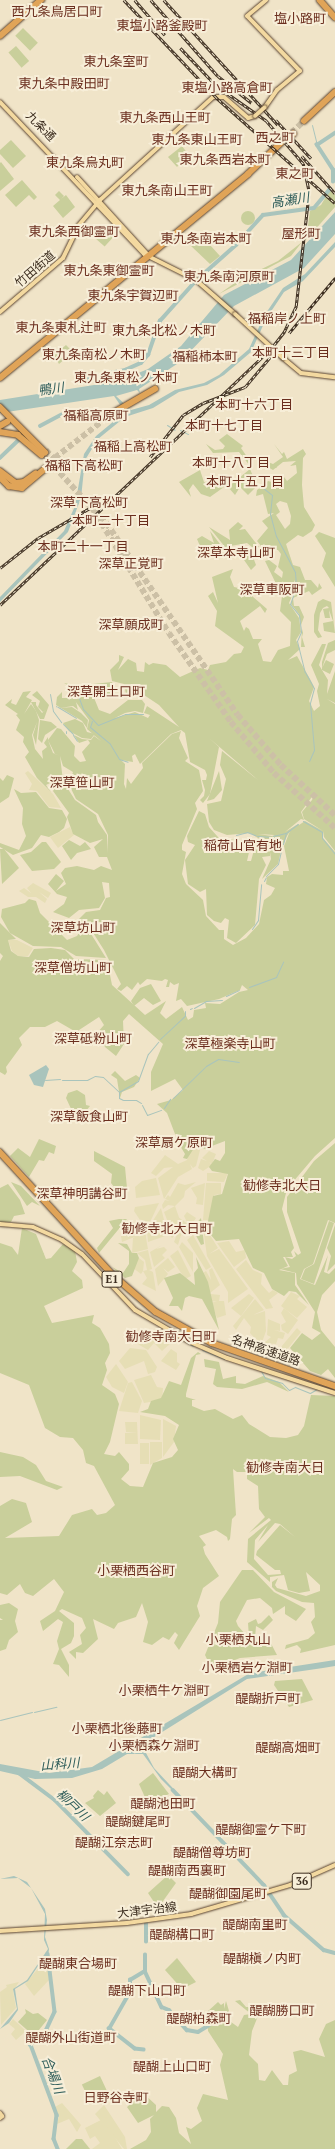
<!DOCTYPE html>
<meta charset="utf-8">
<style>
body{margin:0}
#map{position:relative;width:335px;height:2149px;overflow:hidden;background:#f0e4c8;font-family:"PT Serif","Noto Sans JP",serif}
div>[style]{position:absolute}
[style*='--x']{left:calc(var(--x)*1px);top:calc(var(--y)*1px);width:calc(var(--w)*1px);rotate:calc(var(--a)*1deg)}
.farmland>*{inset:0;background:#e6deb5;transform-origin:0 0}
.green>*{inset:0;background:#c9cf9b;transform-origin:0 0}
.round{border-radius:50%}
.water>*{inset:0;background:#a9c4bc}
.stream>*{height:1px;margin:-0.5px;padding:0 0.5px;transform-origin:0.5px;border-radius:0.5px;background:#a9c4bc}
.river>*{height:3.5px;margin:-1.75px;padding:0 1.75px;transform-origin:1.75px;border-radius:1.75px;background:#a9c4bc}
.highway-tunnel>*{height:5.5px;margin-top:-2.75px;transform-origin:0;background:repeating-linear-gradient(90deg,#ccc0a6 0 5.5px,transparent 0 8.5px)}
.roads{filter:drop-shadow(0 0 1px #5b4430) drop-shadow(0 0 1px #5b4430)}
.major>*{height:4px;margin:-2px;padding:0 2px;transform-origin:2px;border-radius:2px;background:#f3d9a0}
.highway>*{height:5.5px;margin:-2.75px;padding:0 2.75px;transform-origin:2.75px;border-radius:2.75px;background:#e0a458}
.rail>*{height:2.5px;margin-top:-1.25px;transform-origin:0;background:repeating-linear-gradient(90deg,#f7eed8 0 3px,#3d2e20 0 6px);box-sizing:border-box;border-block:1px solid #3d2e20}
.bridges{filter:drop-shadow(0 0 1px #5b4430) drop-shadow(0 0 1px #5b4430)}
.major-bridge>*{height:4px;margin:-2px;padding:0 2px;transform-origin:2px;border-radius:2px;background:#f3d9a0}
span{translate:-50% -50%;white-space:nowrap;text-align:center;line-height:1.15;-webkit-text-stroke:4px #f7eed8;paint-order:stroke}
.shield-label span{padding:1px 3px;background:#f7eed8;border:1px solid;border-radius:3px;-webkit-text-stroke-width:0}
.shield-label{font-size:11px;color:#3d2e20;font-weight:700}
.street-label{font-size:12px;color:#3d2e20}
.neighbourhood-label{font-size:13px;color:#6b2e1e}
.water-label{font-size:13px;color:#2f5d5a;font-style:italic}
</style>
<div id="map">
<div class="farmland">
<i style="clip-path:polygon(28px 771px,53px 794px,61px 808px,49px 807px,37px 791px,29px 790px,32px 784px,25px 773px)"></i>
<i style="clip-path:polygon(70px 827px,74px 835px,58px 848px,50px 837px)"></i>
<i style="clip-path:polygon(33px 883px,51px 893px,48px 898px,39px 892px,47px 899px,45px 903px,36px 897px,28px 897px,19px 891px,24px 888px,31px 893px,27px 888px)"></i>
<i style="clip-path:polygon(8px 940px,17px 940px,33px 948px,28px 956px,18px 956px,12px 951px)"></i>
<i style="clip-path:polygon(191px 1148px,200px 1150px,196px 1166px,193px 1168px,190px 1164px,192px 1169px,178px 1177px,164px 1199px,158px 1178px,173px 1167px,164px 1168px,156px 1176px,151px 1173px,165px 1155px,178px 1164px,187px 1160px)"></i>
<i style="clip-path:polygon(209px 1151px,216px 1154px,212px 1164px,209px 1162px,212px 1165px,203px 1171px,198px 1168px,201px 1159px,207px 1161px,202px 1158px)"></i>
<i style="clip-path:polygon(207px 1173px,228px 1173px,224px 1182px,207px 1181px)"></i>
<i style="clip-path:polygon(156px 1178px,160px 1195px,136px 1198px,135px 1187px,142px 1181px)"></i>
<i style="clip-path:polygon(196px 1182px,185px 1191px,184px 1197px,175px 1206px,181px 1223px,179px 1231px,182px 1232px,178px 1245px,174px 1242px,177px 1234px,172px 1238px,167px 1230px,169px 1225px,164px 1212px,175px 1206px,168px 1205px,163px 1209px,162px 1205px,165px 1200px,170px 1201px,165px 1199px,168px 1195px,170px 1197px,178px 1183px,185px 1185px)"></i>
<i style="clip-path:polygon(205px 1183px,203px 1205px,196px 1204px,197px 1198px,191px 1188px)"></i>
<i style="clip-path:polygon(206px 1183px,221px 1183px,221px 1194px,214px 1195px,212px 1215px,210px 1220px,203px 1220px)"></i>
<i style="clip-path:polygon(159px 1203px,151px 1220px,144px 1226px,134px 1211px,135px 1207px)"></i>
<i style="clip-path:polygon(161px 1208px,168px 1235px,148px 1242px,147px 1230px)"></i>
<i style="clip-path:polygon(187px 1212px,196px 1218px,186px 1233px,178px 1217px,188px 1224px,184px 1216px)"></i>
<i style="clip-path:polygon(140px 1223px,145px 1230px,147px 1244px,143px 1245px,147px 1244px,148px 1249px,132px 1253px,133px 1238px,137px 1236px,122px 1242px,121px 1236px)"></i>
<i style="clip-path:polygon(205px 1227px,218px 1248px,209px 1254px,219px 1249px,248px 1289px,228px 1303px,228px 1292px,207px 1256px,203px 1228px)"></i>
<i style="clip-path:polygon(193px 1235px,211px 1267px,206px 1270px,187px 1240px)"></i>
<i style="clip-path:polygon(229px 1241px,236px 1252px,245px 1250px,246px 1258px,234px 1267px,217px 1243px)"></i>
<i style="clip-path:polygon(182px 1242px,193px 1253px,193px 1272px,179px 1247px)"></i>
<i style="clip-path:polygon(162px 1245px,156px 1249px,164px 1247px,167px 1250px,162px 1255px,165px 1258px,154px 1267px,150px 1252px)"></i>
<i style="clip-path:polygon(148px 1250px,152px 1269px,149px 1270px,153px 1272px,156px 1291px,142px 1284px,147px 1278px,143px 1271px,141px 1274px,133px 1268px,139px 1258px,144px 1262px,143px 1271px,147px 1270px,145px 1260px,137px 1253px)"></i>
<i style="clip-path:polygon(178px 1250px,191px 1276px,185px 1279px,170px 1256px)"></i>
<i style="clip-path:polygon(168px 1258px,175px 1267px,168px 1272px,163px 1268px,168px 1274px,158px 1286px,155px 1269px)"></i>
<i style="clip-path:polygon(246px 1260px,253px 1270px,262px 1274px,261px 1284px,269px 1293px,273px 1290px,278px 1293px,269px 1300px,273px 1308px,266px 1309px,236px 1269px)"></i>
<i style="clip-path:polygon(212px 1268px,220px 1285px,210px 1293px,203px 1273px,206px 1271px,211px 1280px,209px 1270px)"></i>
<i style="clip-path:polygon(291px 1292px,300px 1296px,297px 1299px,307px 1307px,297px 1318px,281px 1306px)"></i>
<i style="clip-path:polygon(211px 1294px,220px 1295px,219px 1301px,224px 1301px,226px 1315px,217px 1318px,211px 1303px,217px 1301px,209px 1302px)"></i>
<i style="clip-path:polygon(249px 1294px,254px 1298px,241px 1316px,231px 1308px)"></i>
<i style="clip-path:polygon(255px 1299px,264px 1310px,253px 1315px,265px 1311px,266px 1331px,261px 1345px,250px 1333px,251px 1327px,244px 1318px,236px 1330px,233px 1326px)"></i>
<i style="clip-path:polygon(284px 1308px,298px 1320px,288px 1334px,282px 1330px,281px 1325px,286px 1322px,281px 1313px)"></i>
<i style="clip-path:polygon(268px 1319px,280px 1324px,280px 1331px,274px 1330px,285px 1333px,283px 1339px,278px 1338px,276px 1344px,264px 1343px,271px 1337px,267px 1335px)"></i>
<i style="clip-path:polygon(159px 1328px,167px 1333px,163px 1338px,171px 1343px,162px 1351px,154px 1343px,148px 1350px,136px 1343px,148px 1330px,155px 1334px)"></i>
<i style="clip-path:polygon(297px 1328px,301px 1332px,286px 1351px,281px 1347px)"></i>
<i style="clip-path:polygon(130px 1348px,146px 1350px,157px 1367px,155px 1372px,148px 1374px,144px 1361px,125px 1369px,119px 1361px)"></i>
<i style="clip-path:polygon(171px 1349px,177px 1353px,177px 1362px,180px 1364px,176px 1370px,161px 1361px)"></i>
<i style="clip-path:polygon(116px 1364px,128px 1382px,124px 1393px,112px 1387px,106px 1377px)"></i>
<i style="clip-path:polygon(151px 1375px,157px 1387px,163px 1388px,162px 1400px,144px 1403px,134px 1380px)"></i>
<i style="clip-path:polygon(132px 1382px,142px 1401px,138px 1413px,119px 1411px,128px 1383px)"></i>
<i style="clip-path:polygon(140px 1415px,161px 1420px,160px 1440px,140px 1439px)"></i>
<i style="clip-path:polygon(163px 1419px,176px 1426px,174px 1442px,163px 1457px)"></i>
<i style="clip-path:polygon(125px 1422px,137px 1422px,138px 1444px,125px 1444px,125px 1433px,137px 1432px,126px 1432px)"></i>
<i style="clip-path:polygon(150px 1442px,162px 1442px,162px 1458px,150px 1465px)"></i>
<i style="left:140px;top:1443px;width:9px;height:21px"></i>
<i style="clip-path:polygon(46px 1959px,49px 1980px,34px 1996px,25px 1984px)"></i>
<i style="clip-path:polygon(19px 1982px,13px 1991px,16px 2008px,1px 2025px,0 1992px,7px 1987px,6px 1985px)"></i>
<i style="clip-path:polygon(13px 2019px,26px 2031px,16px 2040px,11px 2034px,15px 2029px,9px 2024px)"></i>
<i style="clip-path:polygon(62px 2103px,81px 2125px,77px 2132px,69px 2119px,57px 2124px,59px 2116px,55px 2107px)"></i>
<i style="clip-path:polygon(104px 2105px,125px 2137px,127px 2149px,124px 2149px,95px 2114px)"></i>
<i style="clip-path:polygon(101px 2120px,113px 2134px,122px 2149px,92px 2149px,100px 2143px,95px 2136px,90px 2139px,85px 2128px)"></i>
</div>
<div class="green">
<i style="left:23px;top:28px;width:21px;height:11px;rotate:45deg"></i>
<i style="left:16px;top:46px;width:20px;height:10px;rotate:49deg"></i>
<i style="clip-path:polygon(11px 140px,26px 156px,13px 168px,0 154px,0 150px)"></i>
<i style="clip-path:polygon(182px 146px,188px 154px,177px 167px,168px 157px)"></i>
<i style="clip-path:polygon(1px 162px,14px 179px,0 191px,0 163px)"></i>
<i style="clip-path:polygon(22px 180px,37px 197px,34px 200px,29px 195px,16px 207px,5px 195px)"></i>
<i style="clip-path:polygon(330px 190px,335px 195px,335px 207px,306px 240px,310px 211px,321px 205px)"></i>
<i style="clip-path:polygon(59px 191px,64px 196px,61px 199px,66px 195px,75px 207px,63px 218px,53px 206px,60px 200px,55px 195px)"></i>
<i class="round" style="left:241px;top:211px;width:14px;height:14px"></i>
<i style="left:103px;top:229px;width:13px;height:12px;rotate:42deg"></i>
<i style="clip-path:polygon(200px 234px,220px 256px,210px 264px,190px 245px)"></i>
<i style="clip-path:polygon(302px 242px,291px 256px,219px 294px,239px 280px,278px 261px)"></i>
<i style="clip-path:polygon(66px 345px,73px 352px,59px 364px,54px 355px)"></i>
<i style="clip-path:polygon(227px 434px,243px 446px,241px 448px,252px 464px,250px 466px,239px 452px,213px 453px,206px 444px,215px 450px,223px 449px,225px 446px,219px 440px)"></i>
<i style="clip-path:polygon(evenodd,274px 444px,282px 454px,284px 452px,287px 459px,303px 449px,306px 454px,303px 458px,302px 485px,304px 507px,315px 525px,312px 531px,303px 537px,298px 535px,286px 544px,293px 565px,300px 567px,305px 580px,311px 580px,318px 588px,319px 583px,322px 588px,312px 595px,309px 591px,293px 598px,294px 606px,299px 606px,304px 617px,301px 625px,303px 633px,302px 637px,305px 647px,301px 647px,302px 630px,299px 614px,291px 604px,297px 585px,294px 580px,295px 589px,289px 603px,299px 618px,301px 632px,296px 640px,300px 649px,288px 660px,297px 656px,310px 679px,314px 687px,309px 701px,314px 711px,320px 706px,317px 691px,319px 684px,311px 665px,322px 644px,326px 644px,319px 665px,328px 680px,327px 694px,335px 671px,335px 703px,327px 699px,335px 704px,335px 851px,324px 837px,323px 831px,304px 819px,302px 812px,312px 800px,314px 794px,301px 812px,304px 820px,301px 819px,285px 832px,298px 824px,299px 825px,290px 831px,287px 836px,283px 845px,278px 840px,272px 836px,275px 835px,258px 834px,272px 836px,282px 846px,278px 864px,262px 879px,271px 859px,269px 845px,250px 833px,227px 835px,214px 830px,209px 822px,207px 804px,221px 801px,226px 779px,220px 765px,222px 751px,258px 780px,209px 738px,219px 747px,210px 794px,203px 803px,200px 800px,204px 796px,205px 790px,202px 780px,206px 780px,207px 775px,205px 770px,190px 762px,185px 733px,181px 730px,171px 734px,140px 764px,135px 754px,132px 756px,133px 762px,121px 760px,125px 764px,124px 784px,126px 789px,127px 778px,131px 784px,143px 768px,142px 763px,172px 734px,181px 731px,179px 738px,188px 758px,185px 761px,199px 770px,203px 791px,195px 803px,197px 809px,182px 845px,182px 850px,186px 852px,182px 874px,186px 884px,203px 900px,206px 916px,219px 930px,224px 930px,224px 939px,233px 945px,246px 938px,259px 924px,264px 900px,271px 895px,275px 888px,266px 884px,267px 877px,272px 874px,283px 875px,283px 871px,289px 871px,284px 846px,290px 831px,305px 821px,323px 831px,323px 838px,335px 852px,335px 1138px,315px 1156px,287px 1189px,282px 1209px,294px 1248px,291px 1252px,293px 1257px,283px 1257px,288px 1266px,279px 1270px,295px 1273px,295px 1285px,309px 1305px,296px 1292px,289px 1291px,284px 1296px,272px 1289px,264px 1273px,253px 1268px,239px 1239px,216px 1241px,211px 1235px,208px 1221px,213px 1196px,222px 1194px,228px 1174px,212px 1171px,209px 1167px,215px 1159px,220px 1161px,225px 1153px,225px 1141px,204px 1149px,196px 1145px,187px 1159px,183px 1158px,185px 1154px,179px 1144px,182px 1140px,177px 1139px,179px 1136px,175px 1134px,167px 1113px,157px 1104px,171px 1100px,183px 1090px,175px 1079px,151px 1091px,151px 1072px,163px 1044px,129px 1014px,123px 1021px,124px 1044px,116px 1056px,105px 1047px,97px 1033px,104px 1025px,99px 1017px,76px 1032px,57px 1021px,45px 1027px,30px 1027px,19px 1038px,22px 1045px,6px 1067px,7px 1072px,5px 1075px,0 1072px,0 961px,3px 956px,0 953px,0 923px,16px 939px,8px 940px,11px 951px,18px 956px,29px 957px,34px 949px,51px 948px,65px 950px,74px 959px,107px 960px,112px 985px,145px 1015px,166px 1001px,160px 1013px,166px 1019px,182px 1007px,188px 1020px,193px 1017px,194px 1010px,206px 1008px,205px 1003px,220px 1004px,239px 992px,248px 990px,242px 985px,240px 990px,219px 999px,187px 1006px,181px 999px,176px 1001px,179px 983px,174px 985px,170px 982px,169px 987px,166px 987px,168px 980px,165px 979px,162px 981px,147px 979px,140px 985px,138px 982px,132px 990px,127px 986px,121px 991px,117px 989px,121px 984px,104px 950px,90px 928px,78px 920px,86px 912px,100px 910px,106px 898px,110px 897px,109px 883px,102px 882px,105px 898px,99px 908px,79px 910px,69px 918px,53px 912px,64px 904px,67px 897px,57px 894px,48px 884px,56px 874px,64px 881px,56px 891px,66px 884px,61px 873px,65px 868px,77px 866px,94px 870px,101px 866px,112px 870px,107px 857px,99px 857px,94px 847px,103px 839px,90px 843px,73px 834px,67px 817px,69px 813px,53px 791px,58px 783px,55px 780px,53px 786px,50px 783px,46px 785px,51px 792px,37px 778px,25px 757px,29px 752px,23px 742px,24px 737px,16px 730px,20px 720px,16px 715px,18px 714px,5px 705px,12px 699px,11px 703px,16px 705px,23px 692px,31px 691px,26px 697px,32px 700px,24px 714px,31px 704px,36px 711px,39px 720px,36px 745px,33px 735px,37px 722px,32px 735px,35px 749px,43px 759px,42px 751px,47px 747px,44px 743px,48px 737px,48px 740px,53px 753px,60px 756px,63px 781px,75px 800px,96px 815px,98px 822px,107px 835px,108px 853px,108px 835px,98px 814px,76px 799px,64px 774px,71px 778px,73px 772px,63px 766px,60px 756px,55px 754px,48px 740px,57px 728px,61px 729px,75px 746px,74px 756px,80px 762px,86px 761px,82px 752px,90px 743px,88px 740px,79px 743px,74px 735px,82px 739px,91px 740px,94px 736px,101px 741px,87px 729px,89px 720px,70px 694px,79px 698px,81px 693px,64px 683px,90px 688px,99px 710px,110px 714px,128px 700px,142px 700px,145px 704px,143px 713px,135px 711px,125px 713px,115px 718px,135px 712px,148px 718px,150px 715px,144px 713px,147px 706px,179px 727px,159px 705px,144px 695px,131px 690px,126px 694px,124px 684px,112px 681px,110px 670px,119px 661px,119px 655px,124px 657px,118px 670px,128px 659px,136px 663px,137px 671px,144px 672px,145px 662px,149px 665px,153px 663px,166px 665px,180px 677px,200px 668px,208px 670px,210px 665px,226px 662px,234px 654px,241px 653px,244px 647px,215px 626px,217px 611px,208px 596px,213px 592px,218px 603px,212px 577px,233px 569px,230px 577px,234px 587px,244px 589px,267px 609px,265px 613px,260px 606px,240px 621px,244px 631px,246px 627px,249px 629px,253px 639px,262px 639px,258px 644px,263px 661px,271px 662px,278px 650px,290px 646px,291px 622px,280px 611px,282px 596px,265px 561px,269px 560px,277px 566px,274px 572px,282px 578px,283px 572px,278px 567px,281px 554px,278px 550px,269px 550px,264px 544px,261px 546px,257px 541px,268px 528px,262px 521px,274px 513px,268px 514px,263px 494px,256px 496px,257px 490px,268px 481px,280px 484px,278px 481px,284px 477px,287px 481px,297px 473px,296px 465px,290px 466px,296px 461px,283px 462px,273px 470px,266px 466px,268px 462px,273px 464px,283px 457px,274px 444px,280px 501px,287px 503px,291px 516px,290px 524px,285px 529px,276px 515px,280px 512px,276px 504px,280px 501px)"></i>
<i style="clip-path:polygon(250px 469px,257px 486px,248px 495px,240px 487px,235px 495px,228px 487px)"></i>
<i style="clip-path:polygon(200px 470px,204px 482px,211px 486px,217px 479px,224px 487px,210px 497px,201px 494px,193px 484px,189px 490px,191px 497px,179px 482px)"></i>
<i style="clip-path:polygon(238px 522px,243px 526px,239px 530px,245px 529px,259px 547px,260px 552px,253px 557px,256px 565px,251px 570px,244px 560px,252px 547px,247px 543px,225px 547px,209px 527px,230px 540px,229px 530px)"></i>
<i style="clip-path:polygon(210px 531px,223px 548px,212px 553px,205px 545px,200px 546px,197px 539px,202px 536px,214px 543px)"></i>
<i style="clip-path:polygon(319px 532px,335px 538px,335px 587px,322px 566px,326px 553px,315px 536px)"></i>
<i style="clip-path:polygon(323px 599px,331px 602px,335px 633px,324px 631px,323px 623px,333px 621px,329px 610px,330px 618px,325px 618px,323px 609px,329px 608px,327px 606px,323px 608px,320px 613px,318px 630px,322px 637px,318px 638px,314px 632px,314px 615px,318px 602px)"></i>
<i style="clip-path:polygon(335px 640px,335px 650px,327px 654px,322px 668px,326px 660px,334px 664px,330px 674px,322px 670px,322px 662px,328px 643px)"></i>
<i style="clip-path:polygon(112px 682px,114px 688px,109px 697px,94px 693px,93px 684px)"></i>
<i style="clip-path:polygon(37px 691px,49px 705px,44px 719px,40px 719px,31px 702px,36px 702px,36px 705px,42px 713px,47px 709px,43px 712px,38px 707px,40px 701px,32px 695px)"></i>
<i style="clip-path:polygon(62px 692px,62px 698px,75px 698px,78px 710px,73px 706px,60px 708px,72px 707px,81px 713px,88px 720px,87px 728px,82px 721px,56px 705px,57px 697px)"></i>
<i style="clip-path:polygon(75px 719px,83px 723px,87px 732px,95px 734px,99px 739px,94px 735px,91px 739px,82px 738px,69px 731px,63px 723px)"></i>
<i style="clip-path:polygon(40px 720px,51px 722px,57px 727px,45px 735px,42px 743px,38px 739px)"></i>
<i style="clip-path:polygon(219px 771px,222px 790px,214px 799px,207px 801px)"></i>
<i style="clip-path:polygon(7px 775px,14px 778px,9px 797px,0 803px,0 778px,3px 781px)"></i>
<i style="clip-path:polygon(14px 789px,21px 793px,36px 792px,49px 808px,62px 810px,67px 819px,64px 828px,59px 832px,49px 837px,41px 835px,32px 848px,13px 855px,0 847px,0 843px,19px 850px,26px 836px,22px 824px,23px 808px)"></i>
<i style="clip-path:polygon(199px 811px,205px 814px,209px 827px,218px 837px,240px 841px,248px 838px,250px 848px,247px 861px,251px 861px,254px 850px,262px 843px,270px 849px,270px 856px,262px 857px,266px 865px,259px 879px,255px 925px,236px 943px,227px 938px,229px 920px,225px 918px,221px 923px,214px 921px,207px 915px,206px 889px,200px 892px,188px 884px,185px 860px,195px 845px,188px 842px,187px 836px)"></i>
<i style="clip-path:polygon(69px 840px,80px 846px,85px 842px,91px 849px,77px 853px,71px 860px,62px 846px)"></i>
<i style="clip-path:polygon(42px 842px,46px 842px,61px 862px,54px 869px,32px 871px,20px 855px,31px 852px)"></i>
<i style="clip-path:polygon(0 849px,4px 849px,19px 868px,2px 884px)"></i>
<i style="clip-path:polygon(29px 899px,36px 901px,40px 913px,67px 940px,77px 936px,83px 927px,88px 929px,106px 958px,76px 956px,61px 947px,33px 946px,10px 933px,1px 917px,2px 909px,25px 903px)"></i>
<i style="clip-path:polygon(151px 984px,161px 1001px,153px 1005px,144px 998px,134px 1006px,131px 1001px,140px 988px)"></i>
<i style="clip-path:polygon(115px 1071px,125px 1081px,136px 1075px,140px 1078px,134px 1087px,122px 1092px,120px 1098px,117px 1079px,111px 1075px)"></i>
<i style="clip-path:polygon(77px 1090px,85px 1095px,86px 1105px,90px 1106px,81px 1117px,73px 1113px,66px 1098px,68px 1093px)"></i>
<i style="clip-path:polygon(39px 1139px,56px 1146px,54px 1154px,49px 1152px,44px 1161px,39px 1160px,29px 1177px,10px 1156px,18px 1148px,30px 1157px)"></i>
<i style="clip-path:polygon(335px 1143px,335px 1223px,328px 1220px,313px 1264px,304px 1269px,300px 1279px,315px 1285px,328px 1255px,324px 1272px,329px 1274px,335px 1268px,335px 1281px,322px 1295px,317px 1312px,321px 1330px,335px 1347px,335px 1378px,328px 1369px,321px 1375px,310px 1371px,290px 1348px,302px 1333px,312px 1340px,321px 1333px,312px 1328px,315px 1312px,297px 1284px,296px 1273px,280px 1269px,290px 1267px,285px 1257px,292px 1259px,296px 1256px,294px 1251px,298px 1255px,301px 1253px,287px 1212px,287px 1197px,314px 1161px)"></i>
<i style="clip-path:polygon(94px 1151px,125px 1167px,127px 1188px,122px 1197px,111px 1183px,112px 1174px,94px 1161px)"></i>
<i style="clip-path:polygon(11px 1182px,21px 1186px,40px 1206px,32px 1202px,27px 1206px)"></i>
<i style="clip-path:polygon(8px 1184px,20px 1200px,25px 1214px,14px 1216px,11px 1222px,0 1222px,0 1188px)"></i>
<i style="clip-path:polygon(201px 1218px,204px 1244px,201px 1245px,192px 1228px)"></i>
<i style="clip-path:polygon(119px 1219px,127px 1219px,99px 1253px,97px 1248px,113px 1228px,109px 1221px)"></i>
<i style="clip-path:polygon(329px 1221px,334px 1223px,314px 1284px,301px 1279px,305px 1269px,314px 1264px)"></i>
<i style="clip-path:polygon(335px 1225px,335px 1264px,327px 1272px,331px 1256px,327px 1248px)"></i>
<i style="clip-path:polygon(evenodd,22px 1228px,36px 1234px,46px 1259px,51px 1258px,63px 1244px,75px 1251px,77px 1262px,72px 1271px,82px 1280px,83px 1288px,44px 1306px,52px 1323px,94px 1315px,92px 1323px,100px 1328px,109px 1344px,110px 1353px,105px 1363px,107px 1370px,102px 1385px,115px 1394px,119px 1404px,110px 1442px,104px 1454px,115px 1456px,119px 1452px,129px 1464px,129px 1470px,121px 1479px,130px 1486px,143px 1487px,153px 1463px,172px 1457px,178px 1450px,173px 1439px,179px 1425px,165px 1416px,140px 1412px,148px 1409px,151px 1401px,161px 1398px,169px 1381px,181px 1385px,191px 1358px,198px 1352px,201px 1354px,196px 1355px,186px 1394px,186px 1397px,196px 1400px,192px 1400px,192px 1406px,204px 1411px,215px 1409px,233px 1419px,242px 1415px,249px 1424px,270px 1437px,286px 1438px,298px 1435px,304px 1426px,311px 1395px,335px 1396px,335px 1645px,300px 1653px,301px 1649px,297px 1645px,285px 1649px,286px 1645px,308px 1639px,315px 1633px,311px 1622px,315px 1617px,314px 1603px,302px 1602px,276px 1591px,272px 1587px,272px 1582px,278px 1578px,275px 1585px,277px 1588px,306px 1596px,320px 1591px,320px 1585px,306px 1572px,310px 1591px,299px 1593px,288px 1590px,284px 1575px,270px 1577px,270px 1582px,247px 1562px,248px 1539px,271px 1520px,269px 1518px,249px 1533px,265px 1517px,259px 1509px,258px 1486px,247px 1479px,247px 1472px,237px 1472px,233px 1469px,236px 1515px,232px 1519px,230px 1539px,228px 1541px,227px 1537px,216px 1530px,199px 1536px,206px 1545px,203px 1547px,205px 1554px,219px 1576px,203px 1588px,197px 1606px,200px 1616px,179px 1650px,174px 1643px,178px 1635px,175px 1632px,169px 1640px,163px 1637px,152px 1645px,143px 1642px,148px 1622px,142px 1603px,136px 1617px,118px 1623px,114px 1629px,93px 1619px,98px 1639px,83px 1653px,76px 1652px,76px 1659px,69px 1652px,82px 1644px,80px 1635px,86px 1628px,82px 1618px,62px 1609px,59px 1611px,74px 1623px,74px 1636px,71px 1643px,61px 1649px,69px 1665px,69px 1677px,59px 1665px,53px 1664px,59px 1649px,57px 1641px,63px 1622px,58px 1619px,43px 1631px,40px 1621px,55px 1611px,64px 1592px,54px 1579px,33px 1596px,25px 1593px,20px 1584px,7px 1595px,0 1593px,0 1506px,12px 1499px,26px 1503px,32px 1522px,5px 1538px,59px 1536px,72px 1515px,92px 1509px,97px 1515px,106px 1513px,115px 1505px,94px 1466px,86px 1463px,83px 1450px,73px 1438px,60px 1437px,45px 1428px,29px 1385px,0 1373px,0 1243px,12px 1247px,18px 1255px,22px 1228px,275px 1523px,280px 1524px,295px 1537px,280px 1525px,257px 1551px,256px 1555px,275px 1570px,280px 1570px,281px 1574px,268px 1575px,254px 1559px,255px 1540px,268px 1525px,258px 1542px,275px 1523px)"></i>
<i style="clip-path:polygon(118px 1243px,127px 1244px,132px 1253px,137px 1253px,139px 1258px,132px 1276px,125px 1278px,112px 1267px,123px 1273px,129px 1264px,129px 1251px)"></i>
<i style="clip-path:polygon(196px 1257px,208px 1282px,219px 1330px,202px 1299px,189px 1296px,185px 1298px,182px 1311px,178px 1306px,169px 1306px,173px 1298px,164px 1278px,180px 1273px,195px 1285px,194px 1273px,198px 1268px)"></i>
<i style="clip-path:polygon(204px 1359px,219px 1362px,223px 1379px,236px 1376px,236px 1383px,245px 1384px,263px 1376px,279px 1382px,289px 1392px,267px 1382px,242px 1389px,217px 1387px,213px 1384px,216px 1369px,205px 1367px)"></i>
<i style="clip-path:polygon(0 1452px,23px 1457px,36px 1465px,46px 1481px,63px 1487px,57px 1490px,20px 1476px,0 1477px)"></i>
<i style="clip-path:polygon(242px 1570px,253px 1570px,274px 1592px,306px 1609px,296px 1621px,285px 1614px,285px 1606px,273px 1614px,272px 1608px,260px 1598px,247px 1600px,236px 1621px,238px 1626px,252px 1642px,255px 1642px,265px 1632px,277px 1655px,240px 1658px,212px 1669px,205px 1655px,218px 1623px,220px 1602px)"></i>
<i style="clip-path:polygon(9px 1603px,18px 1609px,15px 1621px,18px 1632px,9px 1640px,6px 1649px,0 1651px,0 1620px,3px 1620px,0 1618px,0 1605px)"></i>
<i style="clip-path:polygon(269px 1615px,273px 1620px,263px 1630px,256px 1626px,255px 1638px,249px 1637px,248px 1623px,256px 1619px,258px 1624px,261px 1623px)"></i>
<i style="clip-path:polygon(302px 1679px,313px 1700px,289px 1707px,274px 1685px,275px 1681px)"></i>
<i style="clip-path:polygon(153px 1773px,169px 1794px,148px 1804px,139px 1784px)"></i>
<i style="clip-path:polygon(98px 1790px,104px 1795px,107px 1791px,116px 1803px,100px 1816px,85px 1803px,94px 1798px,93px 1796px)"></i>
<i style="clip-path:polygon(168px 1875px,176px 1883px,158px 1908px,148px 1893px)"></i>
<i style="clip-path:polygon(177px 1958px,196px 1982px,182px 1989px,165px 1970px)"></i>
<i style="clip-path:polygon(240px 2000px,246px 2007px,257px 2007px,260px 2011px,252px 2031px,249px 2055px,258px 2064px,259px 2080px,265px 2081px,272px 2070px,283px 2085px,288px 2085px,289px 2075px,297px 2071px,293px 2052px,301px 2050px,325px 2057px,319px 2039px,326px 2024px,335px 2020px,335px 2149px,130px 2149px,146px 2140px,151px 2132px,150px 2119px,154px 2115px,138px 2123px,127px 2107px,143px 2093px,156px 2105px,156px 2112px,162px 2106px,169px 2107px,176px 2118px,179px 2133px,191px 2144px,186px 2127px,191px 2129px,202px 2121px,197px 2108px,203px 2094px,228px 2100px,220px 2065px,223px 2054px,208px 2031px,207px 2012px,218px 2002px,221px 2005px,224px 2003px,224px 2009px,226px 2001px,229px 2011px,224px 2017px,238px 2027px,244px 2015px,251px 2014px,235px 2001px)"></i>
<i style="clip-path:polygon(25px 2009px,33px 2014px,38px 2013px,47px 2020px,34px 2036px,18px 2022px,26px 2013px)"></i>
<i style="left:100px;top:2076px;width:21px;height:20px;rotate:65deg"></i>
<i style="clip-path:polygon(76px 2139px,82px 2139px,90px 2149px,66px 2149px)"></i>
</div>
<div class="water">
<i style="clip-path:polygon(335px 212px,335px 234px,304px 268px,234px 306px,180px 362px,139px 389px,140px 393px,137px 390px,116px 396px,131px 410px,149px 405px,175px 390px,204px 383px,219px 375px,249px 349px,264px 316px,283px 288px,305px 274px,335px 242px,335px 247px,303px 281px,284px 292px,266px 319px,251px 352px,224px 375px,207px 385px,179px 392px,153px 408px,125px 417px,98px 439px,85px 460px,81px 498px,68px 532px,0 602px,0 597px,64px 531px,75px 506px,84px 454px,96px 436px,125px 412px,114px 396px,0 413px,0 400px,119px 381px,148px 369px,181px 346px,224px 295px,291px 260px)"></i>
<i style="clip-path:polygon(46px 1065px,49px 1069px,43px 1087px,34px 1085px,29px 1075px)"></i>
<i style="clip-path:polygon(335px 1660px,335px 1666px,323px 1668px,247px 1679px,135px 1749px,146px 1753px,154px 1768px,212px 1830px,161px 1779px,143px 1754px,127px 1754px,102px 1769px,72px 1778px,35px 1779px,0 1771px,0 1764px,49px 1773px,92px 1767px,250px 1673px)"></i>
<i style="clip-path:polygon(14px 1876px,27px 1882px,45px 1909px,47px 1920px,45px 1937px,49px 1949px,48px 1957px,40px 1963px,28px 1981px,15px 1989px,18px 2010px,9px 2023px,0 2029px,17px 2009px,13px 1989px,27px 1980px,48px 1949px,44px 1940px,45px 1914px,31px 1888px,18px 1878px,0 1879px)"></i>
</div>
<div class="stream">
<i style="--x:312;--y:125;--w:21;--a:76"></i>
<i style="--x:167;--y:425;--w:9;--a:32"></i>
<i style="--x:180;--y:430;--w:9;--a:27"></i>
<i style="--x:258;--y:484;--w:18;--a:38"></i>
<i style="--x:272;--y:495;--w:19;--a:96"></i>
<i style="--x:270;--y:514;--w:23;--a:75"></i>
<i style="--x:276;--y:536;--w:41;--a:62.2"></i>
<i style="--x:295;--y:572;--w:15;--a:86"></i>
<i style="--x:296;--y:587;--w:18;--a:109"></i>
<i style="--x:290;--y:604;--w:14;--a:51"></i>
<i style="--x:299;--y:615;--w:17;--a:83"></i>
<i style="--x:301;--y:632;--w:10;--a:114"></i>
<i style="--x:297;--y:641;--w:32;--a:76"></i>
<i style="--x:305;--y:672;--w:18;--a:61"></i>
<i style="--x:314;--y:688;--w:16;--a:105"></i>
<i style="--x:310;--y:703;--w:47;--a:85.1"></i>
<i style="--x:314;--y:750;--w:12;--a:114"></i>
<i style="--x:70;--y:693;--w:10;--a:29"></i>
<i style="--x:79;--y:698;--w:12;--a:70"></i>
<i style="--x:83;--y:709;--w:22;--a:47"></i>
<i style="--x:98;--y:725;--w:29;--a:-22"></i>
<i style="--x:125;--y:714;--w:18;--a:0"></i>
<i style="--x:50;--y:694;--w:17;--a:80"></i>
<i style="--x:53;--y:711;--w:14;--a:54"></i>
<i style="--x:56;--y:706;--w:1;--a:45"></i>
<i style="--x:58;--y:707;--w:21;--a:31"></i>
<i style="--x:92;--y:721;--w:6;--a:108"></i>
<i style="--x:90;--y:727;--w:26;--a:40"></i>
<i style="--x:110;--y:744;--w:17;--a:59"></i>
<i style="--x:119;--y:759;--w:9;--a:18"></i>
<i style="--x:63;--y:724;--w:14;--a:45"></i>
<i style="--x:66;--y:731;--w:2;--a:90"></i>
<i style="--x:73;--y:735;--w:7;--a:56"></i>
<i style="--x:303;--y:821;--w:22;--a:30"></i>
<i style="--x:322;--y:832;--w:6;--a:90"></i>
<i style="--x:322;--y:838;--w:21;--a:51"></i>
<i style="--x:236;--y:835;--w:11;--a:-15"></i>
<i style="--x:247;--y:832;--w:9;--a:21"></i>
<i style="--x:257;--y:836;--w:15;--a:4"></i>
<i style="--x:273;--y:836;--w:13;--a:-13"></i>
<i style="--x:283;--y:844;--w:11;--a:-75"></i>
<i style="--x:286;--y:833;--w:15;--a:-37"></i>
<i style="--x:266;--y:876;--w:17;--a:-45"></i>
<i style="--x:278;--y:864;--w:18;--a:-77"></i>
<i style="--x:264;--y:881;--w:4;--a:-63"></i>
<i style="--x:252;--y:929;--w:11;--a:-56"></i>
<i style="--x:258;--y:920;--w:36;--a:-85"></i>
<i style="--x:249;--y:987;--w:29;--a:-20"></i>
<i style="--x:276;--y:977;--w:17;--a:-65"></i>
<i style="--x:226;--y:996;--w:14;--a:-25"></i>
<i style="--x:194;--y:1008;--w:14;--a:-30"></i>
<i style="--x:206;--y:1001;--w:16;--a:-4"></i>
<i style="--x:190;--y:1009;--w:2;--a:-27"></i>
<i style="--x:160;--y:1039;--w:34;--a:-43"></i>
<i style="--x:185;--y:1016;--w:5;--a:-90"></i>
<i style="--x:45;--y:1080;--w:15;--a:-4"></i>
<i style="--x:62;--y:1080;--w:25;--a:0"></i>
<i style="--x:87;--y:1080;--w:9;--a:-27"></i>
<i style="--x:95;--y:1076;--w:8;--a:7"></i>
<i style="--x:103;--y:1077;--w:22;--a:43"></i>
<i style="--x:119;--y:1092;--w:22;--a:-30"></i>
<i style="--x:138;--y:1081;--w:29;--a:-70"></i>
<i style="--x:148;--y:1054;--w:16;--a:-50"></i>
<i style="--x:119;--y:1092;--w:6;--a:90"></i>
<i style="--x:119;--y:1098;--w:4;--a:27"></i>
<i style="--x:123;--y:1100;--w:13;--a:0"></i>
<i style="--x:136;--y:1100;--w:6;--a:31"></i>
<i style="--x:173;--y:1098;--w:46;--a:-44.1"></i>
<i style="--x:206;--y:1066;--w:14;--a:-30"></i>
<i style="--x:218;--y:1059;--w:21;--a:8"></i>
<i style="--x:142;--y:1105;--w:11;--a:63"></i>
<i style="--x:147;--y:1115;--w:15;--a:-20"></i>
<i style="--x:164;--y:1108;--w:11;--a:-56"></i>
<i style="--x:164;--y:1330;--w:14;--a:30"></i>
<i style="--x:186;--y:1342;--w:8;--a:30"></i>
<i style="--x:202;--y:1350;--w:24;--a:22"></i>
<i style="--x:261;--y:1371;--w:8;--a:60"></i>
<i style="--x:265;--y:1378;--w:18;--a:16"></i>
<i style="--x:282;--y:1383;--w:10;--a:45"></i>
<i style="--x:289;--y:1390;--w:7;--a:-27"></i>
<i style="--x:295;--y:1387;--w:16;--a:22"></i>
<i style="--x:310;--y:1393;--w:8;--a:-30"></i>
<i style="--x:34;--y:1712;--w:23;--a:-13"></i>
<i style="--x:0;--y:1720;--w:33;--a:-14"></i>
</div>
<div class="river">
<i style="--x:333;--y:182;--w:12;--a:-90"></i>
<i style="--x:333;--y:170;--w:30;--a:-123"></i>
<i style="--x:317;--y:145;--w:22;--a:-34"></i>
<i style="--x:200;--y:277;--w:48;--a:-41.6"></i>
<i style="--x:236;--y:245;--w:40;--a:-48"></i>
<i style="--x:263;--y:215;--w:51;--a:-7.8"></i>
<i style="--x:314;--y:208;--w:25;--a:-50"></i>
<i style="--x:80;--y:379;--w:46;--a:-11.3"></i>
<i style="--x:125;--y:370;--w:17;--a:-24"></i>
<i style="--x:141;--y:363;--w:11;--a:-49"></i>
<i style="--x:148;--y:355;--w:36;--a:-71"></i>
<i style="--x:160;--y:321;--w:51;--a:-48.2"></i>
<i style="--x:40;--y:426;--w:24;--a:-28"></i>
<i style="--x:0;--y:458;--w:29;--a:-44"></i>
<i style="--x:19;--y:1773;--w:45;--a:36.9"></i>
<i style="--x:55;--y:1800;--w:104;--a:45.4"></i>
<i style="--x:173;--y:1790;--w:132;--a:46.2"></i>
<i style="--x:264;--y:1885;--w:36;--a:56"></i>
<i style="--x:284;--y:1915;--w:53;--a:41.2"></i>
<i style="--x:324;--y:1950;--w:11;--a:15"></i>
<i style="--x:146;--y:1942;--w:18;--a:-90"></i>
<i style="--x:48;--y:1954;--w:58;--a:83.1"></i>
<i style="--x:55;--y:2012;--w:21;--a:115"></i>
<i style="--x:46;--y:2031;--w:21;--a:137"></i>
<i style="--x:31;--y:2045;--w:75;--a:69.6"></i>
<i style="--x:57;--y:2115;--w:24;--a:97"></i>
<i style="--x:54;--y:2139;--w:11;--a:68"></i>
<i style="--x:145;--y:1971;--w:40;--a:65"></i>
<i style="--x:162;--y:2007;--w:8;--a:23"></i>
<i style="--x:169;--y:2010;--w:27;--a:48"></i>
<i style="--x:187;--y:2030;--w:11;--a:10"></i>
<i style="--x:198;--y:2032;--w:12;--a:-31"></i>
<i style="--x:144;--y:2050;--w:9;--a:-174"></i>
<i style="--x:135;--y:2049;--w:33;--a:-142"></i>
<i style="--x:109;--y:2029;--w:43;--a:-60.4"></i>
<i style="--x:130;--y:1992;--w:12;--a:-90"></i>
<i style="--x:130;--y:1980;--w:17;--a:-31"></i>
<i style="--x:145;--y:1971;--w:16;--a:-90"></i>
</div>
<div class="highway-tunnel">
<i style="--x:291;--y:133;--w:18;--a:-43"></i>
<i style="--x:46;--y:450;--w:23;--a:49"></i>
<i style="--x:43;--y:454;--w:74;--a:47.7"></i>
<i style="--x:93;--y:509;--w:145;--a:58.5"></i>
<i style="--x:169;--y:633;--w:108;--a:55.1"></i>
<i style="--x:231;--y:722;--w:67;--a:49.9"></i>
<i style="--x:274;--y:773;--w:82;--a:42"></i>
<i style="--x:48;--y:463;--w:78;--a:-37.7"></i>
<i style="--x:92;--y:502;--w:258;--a:55.6"></i>
<i style="--x:238;--y:715;--w:66;--a:49.3"></i>
<i style="--x:281;--y:765;--w:74;--a:42.8"></i>
</div>
<div class="roads">
<div class="major">
<i style="--x:0;--y:102;--w:209;--a:46.5"></i>
<i style="--x:144;--y:254;--w:58;--a:26.6"></i>
<i style="--x:196;--y:280;--w:52;--a:41.1"></i>
<i style="--x:265;--y:107;--w:21;--a:-55"></i>
<i style="--x:277;--y:90;--w:30;--a:-40"></i>
<i style="--x:300;--y:71;--w:76;--a:-133.9"></i>
<i style="--x:247;--y:16;--w:25;--a:-40"></i>
<i style="--x:77;--y:177;--w:107;--a:47.7"></i>
<i style="--x:0;--y:312;--w:83;--a:-40.6"></i>
<i style="--x:63;--y:258;--w:37;--a:-64"></i>
<i style="--x:79;--y:225;--w:33;--a:-50"></i>
<i style="--x:100;--y:200;--w:153;--a:-42.3"></i>
<i style="--x:213;--y:97;--w:11;--a:0"></i>
<i style="--x:224;--y:97;--w:32;--a:41"></i>
<i style="--x:248;--y:118;--w:7;--a:-16"></i>
<i style="--x:283;--y:358;--w:23;--a:40"></i>
<i style="--x:301;--y:373;--w:34;--a:7"></i>
<i style="--x:0;--y:1224;--w:33;--a:5"></i>
<i style="--x:33;--y:1227;--w:32;--a:24"></i>
<i style="--x:62;--y:1240;--w:24;--a:35"></i>
<i style="--x:82;--y:1254;--w:77;--a:46.6"></i>
<i style="--x:135;--y:1310;--w:64;--a:30.2"></i>
<i style="--x:190;--y:1342;--w:40;--a:23.4"></i>
<i style="--x:227;--y:1358;--w:114;--a:18"></i>
<i style="--x:0;--y:1931;--w:127;--a:-3.6"></i>
<i style="--x:127;--y:1923;--w:65;--a:-8"></i>
<i style="--x:191;--y:1914;--w:103;--a:-16.3"></i>
<i style="--x:290;--y:1885;--w:49;--a:-24"></i>
<i style="--x:0;--y:2113;--w:4;--a:56"></i>
<i style="--x:2;--y:2116;--w:3;--a:135"></i>
</div>
<div class="highway">
<i style="--x:320;--y:0;--w:23;--a:49"></i>
<i style="--x:0;--y:36;--w:55;--a:-41.3"></i>
<i style="--x:304;--y:121;--w:42;--a:-43.1"></i>
<i style="--x:291;--y:136;--w:3;--a:-45"></i>
<i style="--x:0;--y:378;--w:321;--a:-39.4"></i>
<i style="--x:248;--y:174;--w:48;--a:-43.3"></i>
<i style="--x:0;--y:407;--w:64;--a:45"></i>
<i style="--x:110;--y:415;--w:52;--a:-30"></i>
<i style="--x:0;--y:426;--w:8;--a:-30"></i>
<i style="--x:0;--y:432;--w:18;--a:9"></i>
<i style="--x:18;--y:435;--w:31;--a:40"></i>
<i style="--x:0;--y:471;--w:20;--a:37"></i>
<i style="--x:16;--y:483;--w:8;--a:-7"></i>
<i style="--x:24;--y:482;--w:14;--a:-36"></i>
<i style="--x:0;--y:477;--w:13;--a:45"></i>
<i style="--x:9;--y:486;--w:13;--a:9"></i>
<i style="--x:22;--y:488;--w:34;--a:-40"></i>
<i style="--x:0;--y:1152;--w:166;--a:47.4"></i>
<i style="--x:112;--y:1274;--w:58;--a:40.8"></i>
<i style="--x:156;--y:1312;--w:64;--a:29"></i>
<i style="--x:212;--y:1343;--w:130;--a:19.3"></i>
</div>
</div>
<div class="rail">
<i style="--x:124;--y:0;--w:138;--a:46.5"></i>
<i style="--x:219;--y:100;--w:155;--a:41.6"></i>
<i style="--x:135;--y:0;--w:46;--a:49.4"></i>
<i style="--x:151;--y:0;--w:101;--a:48.6"></i>
<i style="--x:218;--y:76;--w:43;--a:38.5"></i>
<i style="--x:164;--y:0;--w:169;--a:47.6"></i>
<i style="--x:276;--y:120;--w:52;--a:47.4"></i>
<i style="--x:302;--y:156;--w:50;--a:48.3"></i>
<i style="--x:289;--y:333;--w:72;--a:-50.1"></i>
<i style="--x:150;--y:457;--w:53;--a:-51.8"></i>
<i style="--x:183;--y:415;--w:23;--a:-31"></i>
<i style="--x:203;--y:403;--w:45;--a:-20.9"></i>
<i style="--x:245;--y:387;--w:48;--a:-50"></i>
<i style="--x:0;--y:568;--w:48;--a:-38.3"></i>
<i style="--x:38;--y:538;--w:80;--a:-30.1"></i>
<i style="--x:0;--y:605;--w:371;--a:-43.4"></i>
<i style="--x:270;--y:350;--w:23;--a:-52"></i>
<i style="--x:284;--y:332;--w:29;--a:-65"></i>
<i style="--x:296;--y:306;--w:115;--a:-83.5"></i>
<i style="--x:309;--y:192;--w:29;--a:-102"></i>
<i style="--x:303;--y:164;--w:57;--a:-130.7"></i>
<i style="--x:266;--y:121;--w:61;--a:-145"></i>
<i style="--x:216;--y:86;--w:52;--a:-133.5"></i>
</div>
<div class="bridges">
<div class="major-bridge">
<i style="--x:255;--y:116;--w:13;--a:-42"></i>
<i style="--x:235;--y:314;--w:65;--a:42.5"></i>
</div>
</div>
<div class="shield-label">
<span style="left:112px;top:1279px">E1</span>
<span style="left:302px;top:1881px">36</span>
</div>
<div class="street-label">
<span style="left:41px;top:126px;rotate:45deg">九条通</span>
<span style="left:35px;top:269px;rotate:-41deg">竹田街道</span>
<span style="left:266px;top:1350px;rotate:19deg">名神高速道路</span>
<span style="left:147px;top:1910px;rotate:-7deg">大津宇治線</span>
</div>
<div class="neighbourhood-label">
<span style="left:57px;top:11px">西九条鳥居口町</span>
<span style="left:300px;top:18px">塩小路町</span>
<span style="left:162px;top:25px">東塩小路釜殿町</span>
<span style="left:116px;top:61px">東九条室町</span>
<span style="left:64px;top:83px">東九条中殿田町</span>
<span style="left:227px;top:87px">東塩小路高倉町</span>
<span style="left:165px;top:117px">東九条西山王町</span>
<span style="left:275px;top:137px">西之町</span>
<span style="left:197px;top:139px">東九条東山王町</span>
<span style="left:225px;top:159px">東九条西岩本町</span>
<span style="left:85px;top:162px">東九条烏丸町</span>
<span style="left:295px;top:173px">東之町</span>
<span style="left:167px;top:190px">東九条南山王町</span>
<span style="left:74px;top:231px">東九条西御霊町</span>
<span style="left:301px;top:233px">屋形町</span>
<span style="left:206px;top:238px">東九条南岩本町</span>
<span style="left:109px;top:270px">東九条東御霊町</span>
<span style="left:229px;top:276px">東九条南河原町</span>
<span style="left:133px;top:295px">東九条宇賀辺町</span>
<span style="left:287px;top:318px">福稲岸ノ上町</span>
<span style="left:61px;top:327px">東九条東札辻町</span>
<span style="left:164px;top:330px">東九条北松ノ木町</span>
<span style="left:291px;top:352px">本町十三丁目</span>
<span style="left:94px;top:354px">東九条南松ノ木町</span>
<span style="left:205px;top:356px">福稲柿本町</span>
<span style="left:126px;top:377px">東九条東松ノ木町</span>
<span style="left:254px;top:404px">本町十六丁目</span>
<span style="left:96px;top:415px">福稲高原町</span>
<span style="left:224px;top:425px">本町十七丁目</span>
<span style="left:133px;top:446px">福稲上高松町</span>
<span style="left:231px;top:462px">本町十八丁目</span>
<span style="left:84px;top:465px">福稲下高松町</span>
<span style="left:245px;top:481px">本町十五丁目</span>
<span style="left:89px;top:502px">深草下高松町</span>
<span style="left:111px;top:520px">本町二十丁目</span>
<span style="left:83px;top:546px">本町二十一丁目</span>
<span style="left:236px;top:552px">深草本寺山町</span>
<span style="left:131px;top:563px">深草正覚町</span>
<span style="left:272px;top:589px">深草車阪町</span>
<span style="left:131px;top:624px">深草願成町</span>
<span style="left:106px;top:691px">深草開土口町</span>
<span style="left:82px;top:782px">深草笹山町</span>
<span style="left:243px;top:845px">稲荷山官有地</span>
<span style="left:83px;top:927px">深草坊山町</span>
<span style="left:73px;top:967px">深草僧坊山町</span>
<span style="left:93px;top:1038px">深草砥粉山町</span>
<span style="left:230px;top:1043px">深草極楽寺山町</span>
<span style="left:89px;top:1116px">深草飯食山町</span>
<span style="left:174px;top:1142px">深草扇ケ原町</span>
<span style="left:282px;top:1185px">勧修寺北大日</span>
<span style="left:82px;top:1193px">深草神明講谷町</span>
<span style="left:167px;top:1228px">勧修寺北大日町</span>
<span style="left:171px;top:1336px">勧修寺南大日町</span>
<span style="left:285px;top:1467px">勧修寺南大日</span>
<span style="left:136px;top:1570px">小栗栖西谷町</span>
<span style="left:238px;top:1639px">小栗栖丸山</span>
<span style="left:247px;top:1667px">小栗栖岩ケ淵町</span>
<span style="left:164px;top:1690px">小栗栖牛ケ淵町</span>
<span style="left:268px;top:1698px">醍醐折戸町</span>
<span style="left:117px;top:1728px">小栗栖北後藤町</span>
<span style="left:154px;top:1745px">小栗栖森ケ淵町</span>
<span style="left:288px;top:1747px">醍醐高畑町</span>
<span style="left:205px;top:1772px">醍醐大構町</span>
<span style="left:163px;top:1803px">醍醐池田町</span>
<span style="left:138px;top:1821px">醍醐鍵尾町</span>
<span style="left:261px;top:1829px">醍醐御霊ケ下町</span>
<span style="left:114px;top:1842px">醍醐江奈志町</span>
<span style="left:212px;top:1852px">醍醐僧尊坊町</span>
<span style="left:187px;top:1870px">醍醐南西裏町</span>
<span style="left:228px;top:1893px">醍醐御園尾町</span>
<span style="left:255px;top:1924px">醍醐南里町</span>
<span style="left:182px;top:1934px">醍醐構口町</span>
<span style="left:262px;top:1958px">醍醐槇ノ内町</span>
<span style="left:78px;top:1963px">醍醐東合場町</span>
<span style="left:147px;top:1990px">醍醐下山口町</span>
<span style="left:282px;top:2010px">醍醐勝口町</span>
<span style="left:199px;top:2018px">醍醐柏森町</span>
<span style="left:71px;top:2037px">醍醐外山街道町</span>
<span style="left:172px;top:2066px">醍醐上山口町</span>
<span style="left:116px;top:2097px">日野谷寺町</span>
</div>
<div class="water-label">
<span style="left:290px;top:200px;rotate:-9deg">高瀬川</span>
<span style="left:51px;top:389px;rotate:-8deg">鴨川</span>
<span style="left:60px;top:1764px;rotate:-4deg">山科川</span>
<span style="left:73px;top:1805px;rotate:44deg">柳戸川</span>
<span style="left:53px;top:2075px;rotate:69deg">合場川</span>
</div>
</div>
